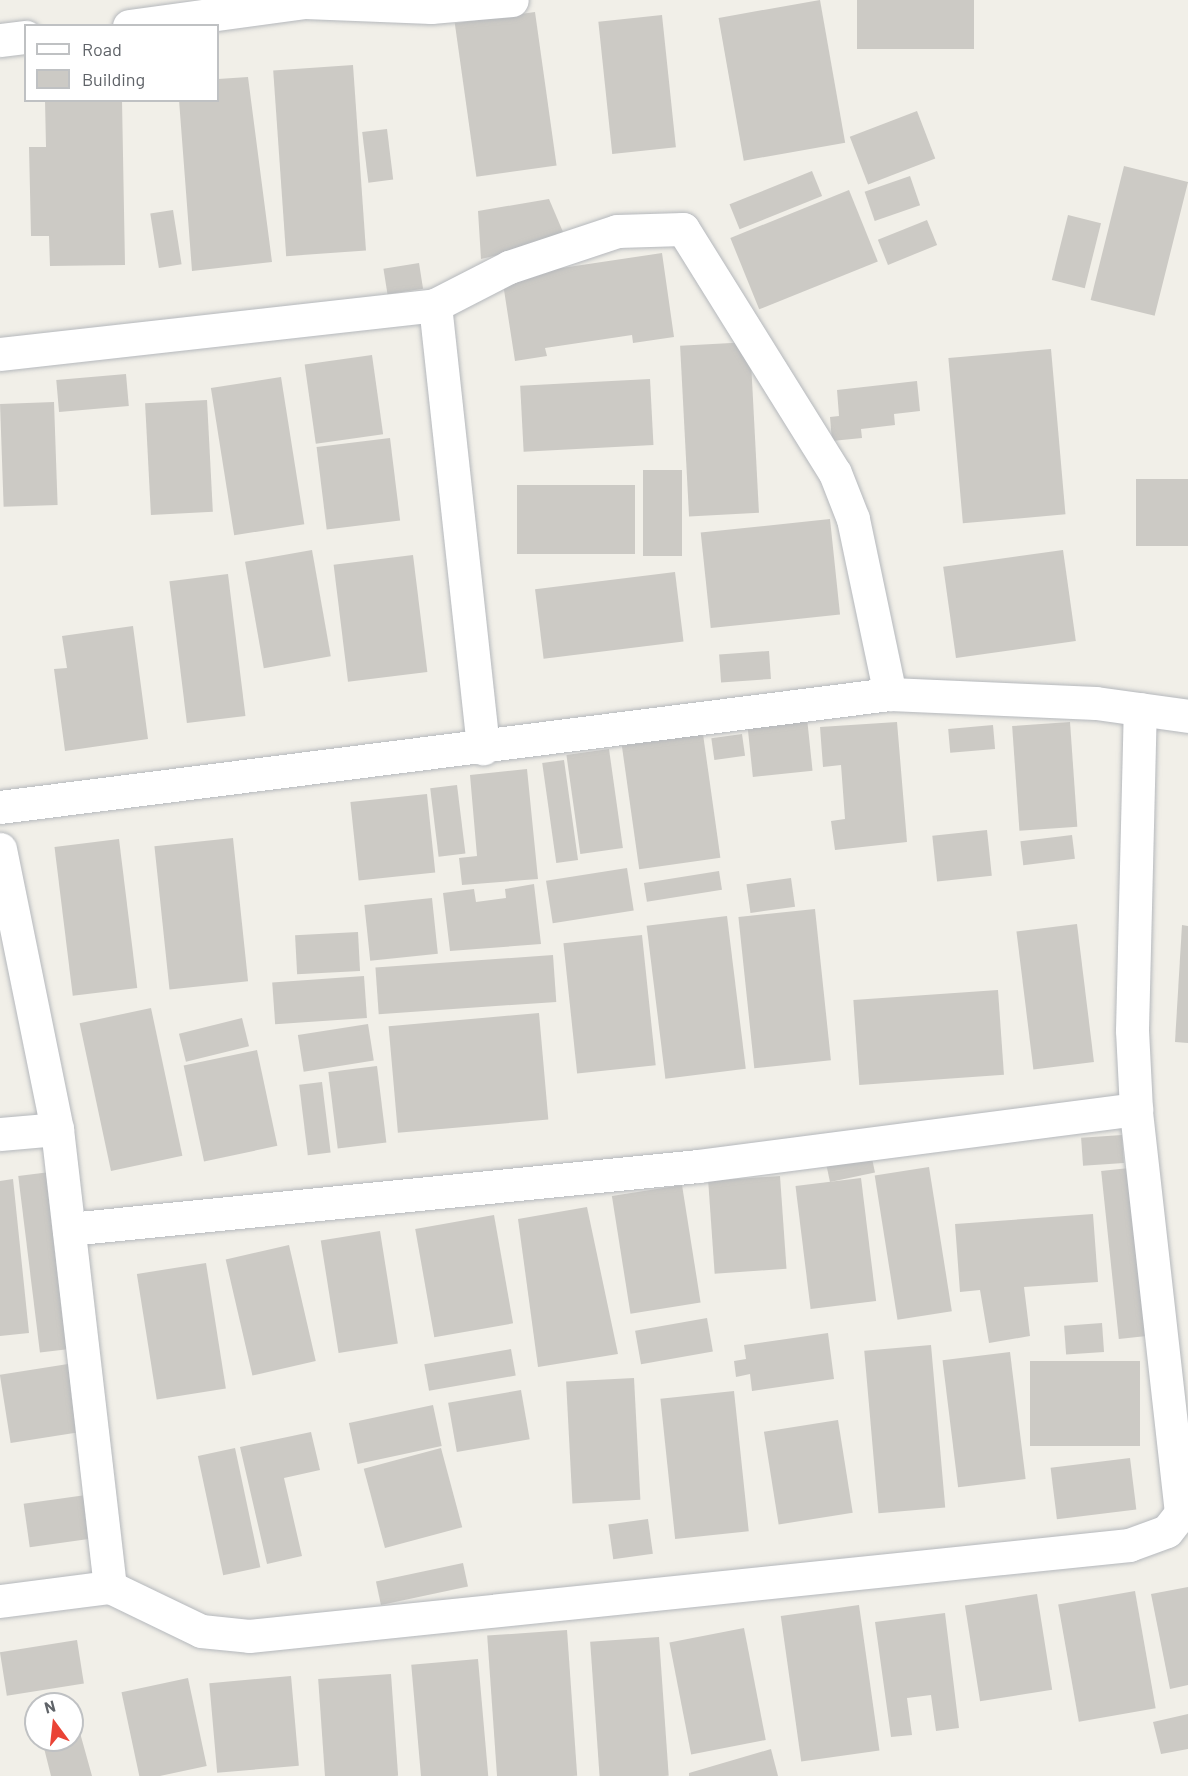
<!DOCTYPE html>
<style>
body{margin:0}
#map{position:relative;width:1188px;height:1776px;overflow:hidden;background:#f1efe8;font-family:Barlow,sans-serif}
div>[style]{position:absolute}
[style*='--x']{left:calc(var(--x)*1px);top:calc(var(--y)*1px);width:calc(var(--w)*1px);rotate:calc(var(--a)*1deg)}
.building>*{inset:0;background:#cccac5;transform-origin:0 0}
.roads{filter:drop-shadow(0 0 2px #b5b8bc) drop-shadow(0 0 2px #b5b8bc)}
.street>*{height:33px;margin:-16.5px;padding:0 16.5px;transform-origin:16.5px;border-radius:16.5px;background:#fff}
span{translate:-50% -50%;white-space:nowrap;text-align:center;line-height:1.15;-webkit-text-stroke:6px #fff;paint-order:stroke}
.legend{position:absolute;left:24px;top:24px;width:195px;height:78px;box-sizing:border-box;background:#fff;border:2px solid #bfc1c3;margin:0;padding:8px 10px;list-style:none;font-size:18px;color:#5f6368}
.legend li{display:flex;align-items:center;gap:12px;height:30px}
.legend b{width:30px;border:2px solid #bfc1c3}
.north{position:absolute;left:24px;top:1692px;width:60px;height:60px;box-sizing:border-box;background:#fff;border:2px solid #bfc1c3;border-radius:50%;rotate:345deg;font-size:16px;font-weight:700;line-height:24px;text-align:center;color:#5f6368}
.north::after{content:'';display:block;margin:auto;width:21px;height:27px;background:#ea4335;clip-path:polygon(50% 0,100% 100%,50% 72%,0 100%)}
</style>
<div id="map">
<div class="building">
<i style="left:820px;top:0;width:145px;height:103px;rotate:80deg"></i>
<i style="left:857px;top:0;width:117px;height:49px"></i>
<i style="left:535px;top:12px;width:155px;height:81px;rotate:82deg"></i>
<i style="left:662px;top:15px;width:133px;height:64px;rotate:84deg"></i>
<i style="left:353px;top:65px;width:186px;height:80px;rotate:86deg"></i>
<i style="clip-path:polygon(248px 77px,272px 262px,192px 271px,179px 100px,218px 100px,218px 79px)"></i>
<i style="clip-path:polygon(45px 100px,122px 100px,125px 265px,50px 266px,49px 236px,31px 236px,29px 147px,46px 147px)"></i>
<i style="left:917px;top:111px;width:51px;height:72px;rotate:69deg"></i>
<i style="left:387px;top:129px;width:51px;height:25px;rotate:83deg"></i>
<i style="left:1124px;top:166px;width:66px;height:138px;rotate:14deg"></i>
<i style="left:812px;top:171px;width:27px;height:89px;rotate:68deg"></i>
<i style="left:910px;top:176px;width:31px;height:48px;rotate:71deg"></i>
<i style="left:849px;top:190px;width:77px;height:128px;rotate:68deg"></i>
<i style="clip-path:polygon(549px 199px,566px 239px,481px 259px,478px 211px)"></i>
<i style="left:173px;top:210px;width:55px;height:23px;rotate:81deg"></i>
<i style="left:1068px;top:215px;width:34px;height:67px;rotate:14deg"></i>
<i style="left:927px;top:220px;width:27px;height:53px;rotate:68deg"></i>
<i style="clip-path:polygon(662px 253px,674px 337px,633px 343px,632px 335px,545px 348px,547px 356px,515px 361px,502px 277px)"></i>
<i style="left:419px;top:263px;width:26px;height:36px;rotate:81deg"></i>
<i style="left:750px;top:342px;width:171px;height:70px;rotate:87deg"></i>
<i style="left:1051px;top:349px;width:166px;height:103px;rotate:85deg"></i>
<i style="left:372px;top:355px;width:80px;height:68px;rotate:82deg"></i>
<i style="left:126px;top:374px;width:32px;height:70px;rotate:85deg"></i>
<i style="left:281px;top:377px;width:149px;height:71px;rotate:81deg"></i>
<i style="left:650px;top:379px;width:66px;height:130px;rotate:87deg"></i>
<i style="clip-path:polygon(917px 381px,920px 411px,894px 414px,895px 425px,861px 429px,862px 438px,832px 441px,830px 417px,839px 416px,837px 390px)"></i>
<i style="left:207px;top:400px;width:112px;height:62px;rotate:87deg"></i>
<i style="left:54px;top:402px;width:103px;height:54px;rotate:88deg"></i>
<i style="left:390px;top:438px;width:83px;height:74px;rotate:83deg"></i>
<i style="left:643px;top:470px;width:39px;height:86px"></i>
<i style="left:1188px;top:479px;width:67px;height:52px;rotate:90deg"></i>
<i style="left:517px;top:485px;width:118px;height:69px"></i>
<i style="left:830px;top:519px;width:96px;height:130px;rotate:84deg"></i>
<i style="left:312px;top:550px;width:108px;height:68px;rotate:80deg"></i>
<i style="left:1063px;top:550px;width:92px;height:121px;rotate:82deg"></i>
<i style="left:413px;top:555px;width:118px;height:80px;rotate:83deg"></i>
<i style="left:675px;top:572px;width:70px;height:141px;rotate:83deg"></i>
<i style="left:228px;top:574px;width:143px;height:59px;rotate:83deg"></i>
<i style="clip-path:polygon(133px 626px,148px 739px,65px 751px,54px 669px,67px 668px,62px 636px)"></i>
<i style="left:769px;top:651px;width:28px;height:50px;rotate:86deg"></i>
<i style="left:807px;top:718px;width:53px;height:60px;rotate:84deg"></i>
<i style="clip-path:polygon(897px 722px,907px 842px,835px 850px,831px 821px,845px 819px,841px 765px,823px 767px,820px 727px)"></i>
<i style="left:1070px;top:722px;width:105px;height:58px;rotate:86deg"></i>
<i style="left:993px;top:725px;width:24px;height:45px;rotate:85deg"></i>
<i style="left:703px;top:734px;width:125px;height:82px;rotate:82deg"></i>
<i style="left:742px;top:734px;width:22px;height:31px;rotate:82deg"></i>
<i style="left:609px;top:749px;width:100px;height:43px;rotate:82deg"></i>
<i style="left:564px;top:760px;width:101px;height:22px;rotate:82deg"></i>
<i style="clip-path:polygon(527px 769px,538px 879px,462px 885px,459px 858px,477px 856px,470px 775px)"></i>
<i style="left:457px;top:785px;width:69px;height:27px;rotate:83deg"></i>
<i style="left:427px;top:794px;width:79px;height:77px;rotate:84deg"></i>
<i style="left:987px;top:830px;width:46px;height:55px;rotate:84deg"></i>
<i style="left:1072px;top:835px;width:24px;height:52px;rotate:83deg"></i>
<i style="left:233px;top:838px;width:144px;height:79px;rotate:84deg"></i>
<i style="left:119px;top:839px;width:150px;height:65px;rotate:83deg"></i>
<i style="left:627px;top:868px;width:43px;height:82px;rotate:81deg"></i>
<i style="left:719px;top:871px;width:19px;height:76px;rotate:81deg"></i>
<i style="left:791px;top:878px;width:29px;height:45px;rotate:82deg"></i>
<i style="clip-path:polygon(534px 884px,541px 944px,450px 951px,443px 893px,474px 889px,476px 902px,506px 898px,505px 889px)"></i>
<i style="left:432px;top:898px;width:56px;height:68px;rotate:84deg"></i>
<i style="left:815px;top:909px;width:152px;height:77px;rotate:84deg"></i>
<i style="left:727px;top:916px;width:154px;height:81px;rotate:83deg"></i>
<i style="left:1077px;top:924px;width:139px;height:61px;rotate:83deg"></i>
<i style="clip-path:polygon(1182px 925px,1188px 926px,1188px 1043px,1175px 1042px)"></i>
<i style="left:358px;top:932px;width:39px;height:63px;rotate:87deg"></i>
<i style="left:642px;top:935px;width:131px;height:79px;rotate:84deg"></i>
<i style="left:553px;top:955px;width:47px;height:178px;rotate:86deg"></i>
<i style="left:364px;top:976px;width:42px;height:92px;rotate:86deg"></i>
<i style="left:998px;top:990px;width:85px;height:145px;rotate:86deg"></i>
<i style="left:151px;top:1008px;width:151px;height:73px;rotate:78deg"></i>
<i style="left:539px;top:1013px;width:107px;height:151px;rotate:85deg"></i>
<i style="left:242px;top:1018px;width:29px;height:65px;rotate:76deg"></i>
<i style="left:368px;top:1024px;width:37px;height:71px;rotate:81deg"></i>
<i style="left:257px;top:1050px;width:98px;height:75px;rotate:78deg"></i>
<i style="left:377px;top:1066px;width:77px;height:49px;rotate:83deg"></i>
<i style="left:322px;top:1082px;width:71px;height:23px;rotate:83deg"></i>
<i style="left:1122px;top:1135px;width:28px;height:41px;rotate:86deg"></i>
<i style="left:870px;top:1149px;width:24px;height:46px;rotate:78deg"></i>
<i style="left:929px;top:1167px;width:146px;height:55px;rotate:81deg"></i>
<i style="left:1129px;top:1168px;width:169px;height:28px;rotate:84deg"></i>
<i style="left:50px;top:1172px;width:178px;height:32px;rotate:83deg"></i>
<i style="left:780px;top:1176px;width:93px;height:72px;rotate:86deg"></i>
<i style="left:861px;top:1178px;width:124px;height:66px;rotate:83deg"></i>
<i style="clip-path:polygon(13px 1179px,29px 1333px,0 1336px,0 1181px)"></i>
<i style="left:682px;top:1185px;width:119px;height:71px;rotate:81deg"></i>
<i style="clip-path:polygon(587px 1207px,618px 1354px,538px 1367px,518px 1219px)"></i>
<i style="clip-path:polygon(1093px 1214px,1098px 1282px,1024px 1287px,1030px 1336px,989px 1343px,980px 1290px,960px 1292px,955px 1224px)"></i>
<i style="left:494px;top:1215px;width:110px;height:80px;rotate:80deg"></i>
<i style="left:380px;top:1231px;width:114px;height:60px;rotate:81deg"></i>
<i style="left:289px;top:1245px;width:119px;height:65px;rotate:77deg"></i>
<i style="left:206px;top:1263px;width:127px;height:70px;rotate:81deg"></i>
<i style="left:707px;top:1318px;width:34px;height:73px;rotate:80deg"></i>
<i style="left:1102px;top:1323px;width:29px;height:38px;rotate:86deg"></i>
<i style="clip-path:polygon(828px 1333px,834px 1379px,752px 1391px,750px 1374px,736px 1377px,734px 1361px,746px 1359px,744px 1345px)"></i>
<i style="left:931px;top:1345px;width:163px;height:67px;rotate:85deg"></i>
<i style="left:511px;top:1349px;width:27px;height:88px;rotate:80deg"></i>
<i style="left:1010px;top:1352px;width:128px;height:68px;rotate:83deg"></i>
<i style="left:1030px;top:1361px;width:110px;height:85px"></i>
<i style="left:68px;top:1364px;width:69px;height:69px;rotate:81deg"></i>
<i style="left:634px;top:1378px;width:122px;height:68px;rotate:87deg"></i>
<i style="left:521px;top:1390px;width:50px;height:74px;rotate:80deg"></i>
<i style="left:734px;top:1391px;width:141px;height:74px;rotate:84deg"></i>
<i style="left:433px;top:1405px;width:42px;height:86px;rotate:78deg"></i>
<i style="left:838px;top:1420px;width:94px;height:75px;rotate:81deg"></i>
<i style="clip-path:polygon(311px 1432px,320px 1470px,284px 1478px,302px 1556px,267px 1564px,240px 1447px)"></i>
<i style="left:235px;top:1448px;width:122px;height:38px;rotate:78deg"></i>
<i style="left:441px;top:1448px;width:82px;height:80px;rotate:75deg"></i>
<i style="left:1130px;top:1458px;width:52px;height:80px;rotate:83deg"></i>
<i style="left:86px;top:1495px;width:44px;height:63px;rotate:82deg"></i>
<i style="left:648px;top:1519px;width:35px;height:40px;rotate:82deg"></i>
<i style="left:463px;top:1563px;width:24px;height:89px;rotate:78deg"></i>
<i style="clip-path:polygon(1188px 1587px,1188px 1685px,1170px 1689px,1151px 1594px)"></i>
<i style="left:1135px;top:1591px;width:119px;height:78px;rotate:80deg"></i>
<i style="left:1037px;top:1594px;width:97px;height:73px;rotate:81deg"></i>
<i style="left:859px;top:1605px;width:147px;height:79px;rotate:82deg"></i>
<i style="clip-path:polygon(945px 1613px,959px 1728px,936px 1731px,931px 1695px,907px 1698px,912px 1735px,891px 1737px,875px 1622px)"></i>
<i style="left:744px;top:1628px;width:114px;height:76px;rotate:79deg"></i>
<i style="left:567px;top:1630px;width:146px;height:80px;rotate:86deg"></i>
<i style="left:659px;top:1637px;width:139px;height:69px;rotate:86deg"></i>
<i style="left:77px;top:1640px;width:44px;height:78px;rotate:81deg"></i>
<i style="left:478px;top:1659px;width:118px;height:67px;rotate:85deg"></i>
<i style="left:391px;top:1674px;width:102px;height:73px;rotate:86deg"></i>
<i style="left:291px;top:1676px;width:90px;height:82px;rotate:85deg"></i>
<i style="left:188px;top:1678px;width:90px;height:68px;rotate:78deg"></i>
<i style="clip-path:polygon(72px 1704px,92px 1776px,51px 1776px,42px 1740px,72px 1740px)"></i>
<i style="clip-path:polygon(1188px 1714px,1188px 1749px,1161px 1754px,1153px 1722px)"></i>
<i style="clip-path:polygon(771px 1749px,778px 1776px,689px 1776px,689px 1773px)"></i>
</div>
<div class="roads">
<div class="street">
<i style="--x:129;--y:26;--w:178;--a:-7.8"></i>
<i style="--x:305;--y:2;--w:126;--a:2.3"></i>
<i style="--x:431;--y:7;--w:81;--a:-4.9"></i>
<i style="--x:0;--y:40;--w:26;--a:-7"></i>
<i style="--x:435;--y:305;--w:446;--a:83.8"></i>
<i style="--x:0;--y:354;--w:438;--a:-6.4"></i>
<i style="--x:435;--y:305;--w:83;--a:-27.2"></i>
<i style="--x:509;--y:267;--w:114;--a:-18.4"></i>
<i style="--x:617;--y:231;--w:66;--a:-1.7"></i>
<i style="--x:683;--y:229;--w:287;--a:58.1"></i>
<i style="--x:835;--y:473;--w:49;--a:68.6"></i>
<i style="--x:853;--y:519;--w:179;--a:78.1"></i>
<i style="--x:0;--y:807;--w:897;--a:-7.24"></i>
<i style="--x:890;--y:694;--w:206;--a:2.5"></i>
<i style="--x:1096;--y:703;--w:93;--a:8"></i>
<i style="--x:0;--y:849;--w:286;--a:78.5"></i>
<i style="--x:57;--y:1129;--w:461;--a:83.4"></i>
<i style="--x:0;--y:1134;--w:57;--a:-5"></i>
<i style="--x:69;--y:1229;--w:632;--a:-5.72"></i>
<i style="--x:698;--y:1166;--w:442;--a:-7.4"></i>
<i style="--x:0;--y:1601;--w:111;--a:-7.3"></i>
<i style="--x:110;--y:1587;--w:101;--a:25.8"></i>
<i style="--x:201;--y:1631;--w:48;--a:5.9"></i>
<i style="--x:249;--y:1636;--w:885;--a:-5.9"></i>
<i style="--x:1129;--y:1545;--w:40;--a:-20.2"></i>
<i style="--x:1167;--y:1531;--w:23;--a:-52"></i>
<i style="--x:1181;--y:1513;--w:406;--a:-96.4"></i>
<i style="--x:1136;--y:1109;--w:79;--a:-92.9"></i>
<i style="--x:1132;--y:1030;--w:321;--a:-88.6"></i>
</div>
</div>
<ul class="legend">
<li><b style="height:8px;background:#fff"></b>Road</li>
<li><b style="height:16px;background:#cccac5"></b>Building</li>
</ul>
<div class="north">N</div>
</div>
